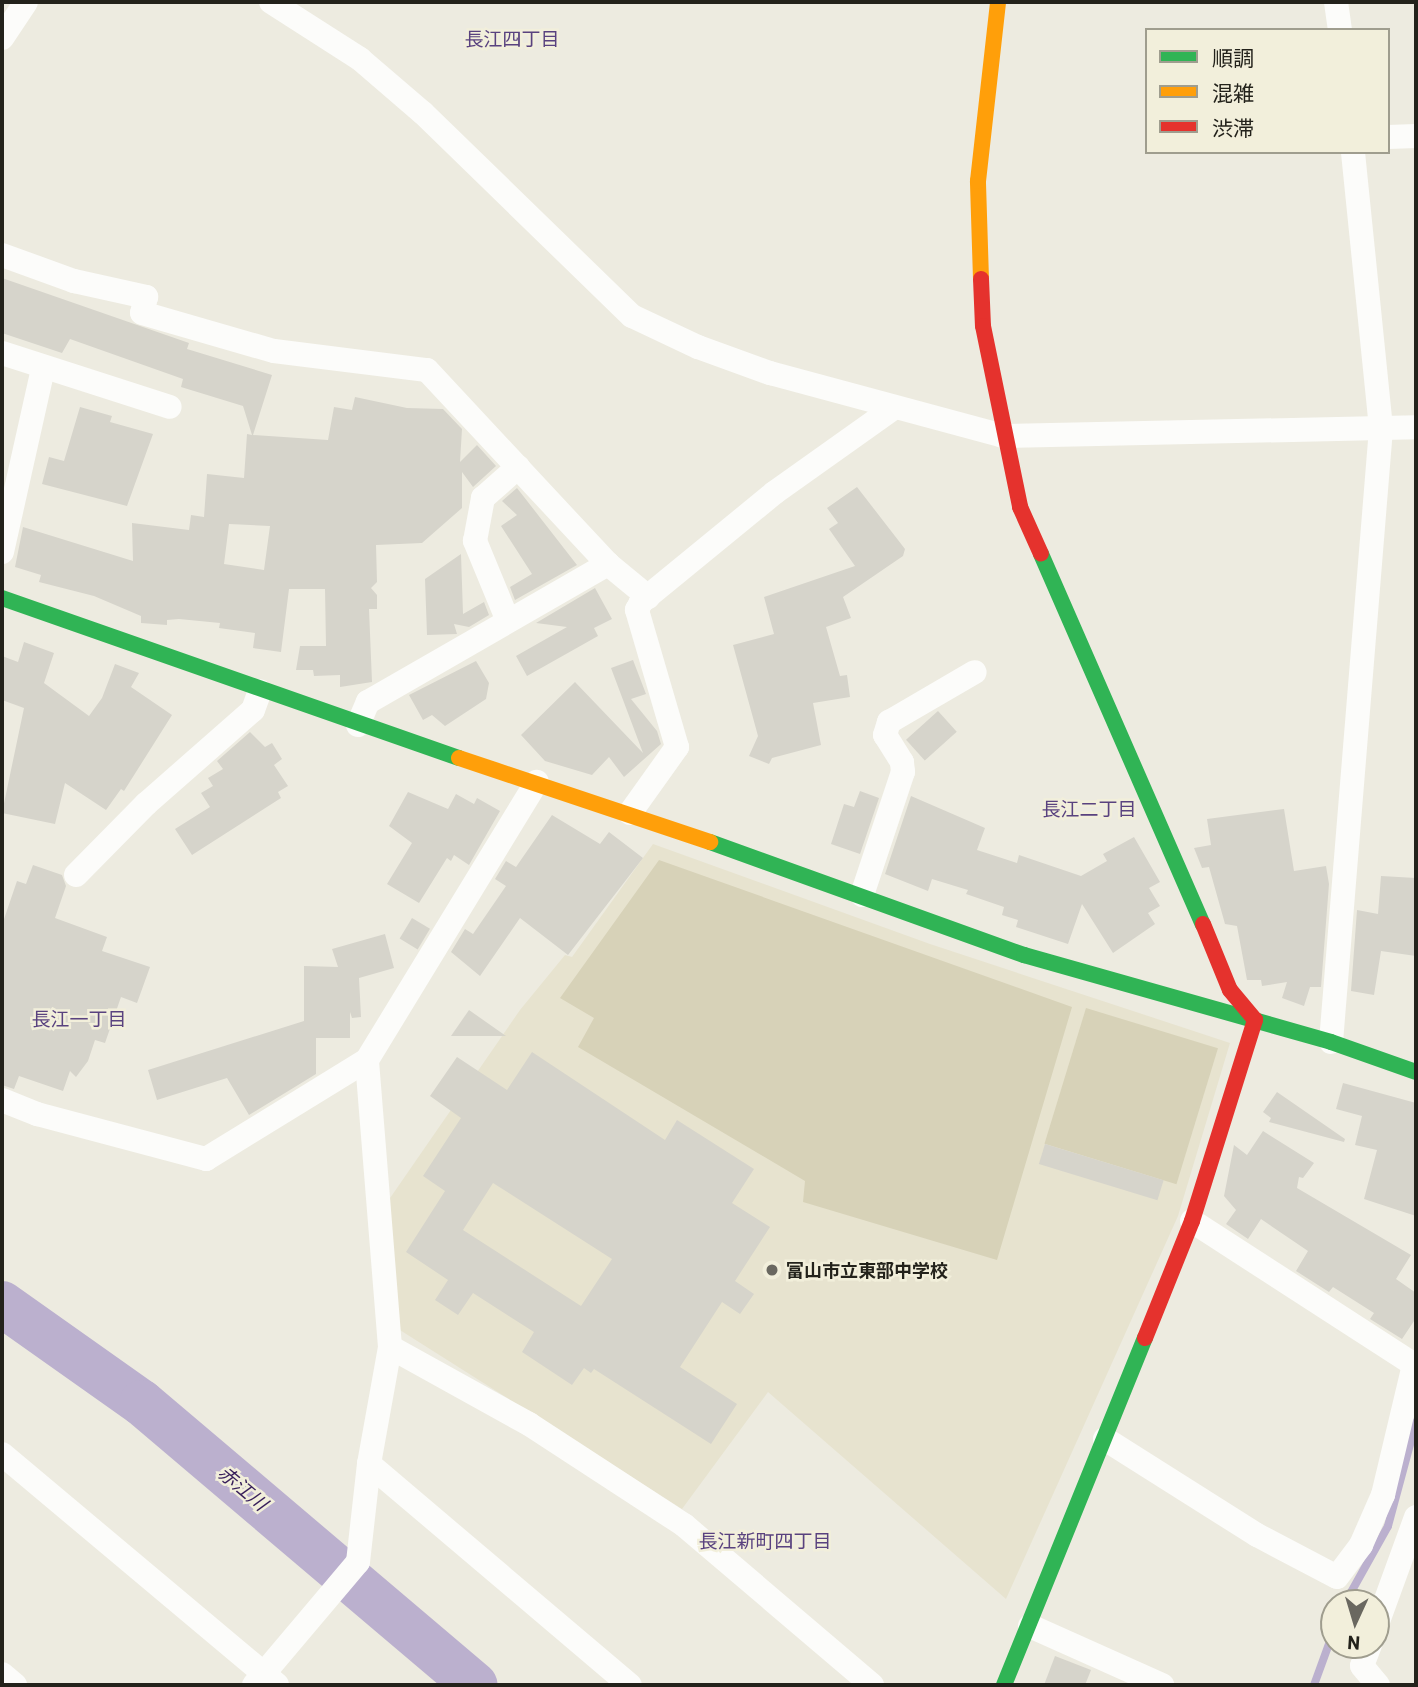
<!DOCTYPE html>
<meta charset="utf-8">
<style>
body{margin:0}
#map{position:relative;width:1418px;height:1687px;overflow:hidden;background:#edebe0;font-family:Barlow,"Noto Sans JP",sans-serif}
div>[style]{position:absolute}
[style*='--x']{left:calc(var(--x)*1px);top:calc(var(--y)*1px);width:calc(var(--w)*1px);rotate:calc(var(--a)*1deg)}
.built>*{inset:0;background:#e7e3cf}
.green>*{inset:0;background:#d7d2b8;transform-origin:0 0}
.stream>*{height:8px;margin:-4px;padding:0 4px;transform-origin:4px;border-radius:4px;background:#bbb0ce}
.river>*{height:46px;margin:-23px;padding:0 23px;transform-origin:23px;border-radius:23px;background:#bbb0ce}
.building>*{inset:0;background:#d6d4cb;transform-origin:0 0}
.street>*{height:24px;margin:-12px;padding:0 12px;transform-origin:12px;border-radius:12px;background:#fcfcfa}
.fast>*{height:16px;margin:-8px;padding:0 8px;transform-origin:8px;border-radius:8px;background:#30b455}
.slow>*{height:16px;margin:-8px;padding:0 8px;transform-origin:8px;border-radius:8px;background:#ff9f0a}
.jam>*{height:16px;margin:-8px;padding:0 8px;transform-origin:8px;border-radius:8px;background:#e5322d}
.dots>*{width:19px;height:19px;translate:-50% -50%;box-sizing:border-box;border:4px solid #f2efdb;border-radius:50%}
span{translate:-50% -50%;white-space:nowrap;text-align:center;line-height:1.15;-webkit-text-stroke:5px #f2efdb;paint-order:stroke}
.poi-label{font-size:18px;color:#23221b;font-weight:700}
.left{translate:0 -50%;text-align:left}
.neighbourhood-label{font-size:19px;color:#59427f}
.water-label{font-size:19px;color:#371e5a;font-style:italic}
.frame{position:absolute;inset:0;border:4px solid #23221b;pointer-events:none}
.legend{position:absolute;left:1145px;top:28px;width:245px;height:126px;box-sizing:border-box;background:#f2efdb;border:2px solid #9f9d8e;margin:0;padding:9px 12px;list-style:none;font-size:21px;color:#23221b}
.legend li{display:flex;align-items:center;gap:14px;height:35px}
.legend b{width:35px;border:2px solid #9f9d8e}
.north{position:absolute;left:1320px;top:1589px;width:70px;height:70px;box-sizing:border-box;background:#f2efdb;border:2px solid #9f9d8e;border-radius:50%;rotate:184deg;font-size:19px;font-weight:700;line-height:28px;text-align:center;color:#23221b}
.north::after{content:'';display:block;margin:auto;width:24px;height:32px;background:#6a6860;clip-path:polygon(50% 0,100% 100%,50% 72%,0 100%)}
</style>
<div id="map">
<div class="built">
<i style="clip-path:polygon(653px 844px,930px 944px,1230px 1043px,1178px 1216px,1006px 1599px,768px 1392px,682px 1509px,392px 1325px,388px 1201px,520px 1010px,565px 955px,572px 957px)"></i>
</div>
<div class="green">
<i style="clip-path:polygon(659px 860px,1072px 1007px,997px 1260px,803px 1202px,805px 1181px,578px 1047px,594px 1018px,560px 998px)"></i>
<i style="left:1086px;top:1008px;width:138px;height:142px;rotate:17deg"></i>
</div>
<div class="stream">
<i style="--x:2;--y:1308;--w:5;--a:0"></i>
<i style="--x:1345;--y:1603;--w:88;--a:-60.8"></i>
<i style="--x:1388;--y:1526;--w:108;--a:-74.9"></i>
<i style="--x:1314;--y:1685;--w:59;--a:-70"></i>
</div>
<div class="river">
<i style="--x:2;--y:1304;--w:171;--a:35.3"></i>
<i style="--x:142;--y:1403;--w:436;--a:40.3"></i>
</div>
<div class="building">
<i style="clip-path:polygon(evenodd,2px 278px,189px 343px,187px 349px,272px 375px,253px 435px,328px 440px,334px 407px,352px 410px,355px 397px,407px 408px,443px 409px,462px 429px,460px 462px,477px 445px,496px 466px,473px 487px,462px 472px,462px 508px,422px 543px,376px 545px,377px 582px,371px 588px,377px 595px,377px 609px,369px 609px,372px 682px,340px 687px,340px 675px,314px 676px,313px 670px,296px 670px,300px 646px,326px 646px,325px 589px,289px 589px,281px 652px,253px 648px,255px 633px,219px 628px,220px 623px,179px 619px,167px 620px,167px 625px,141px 623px,141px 616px,94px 596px,39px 582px,41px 575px,15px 567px,23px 527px,133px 561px,132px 523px,189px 530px,191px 515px,204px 517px,207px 474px,244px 478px,247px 434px,252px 435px,243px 406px,181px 387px,183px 379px,70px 339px,62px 353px,2px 333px,2px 278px,229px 524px,270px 526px,264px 570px,224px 564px,229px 524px)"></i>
<i style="clip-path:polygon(80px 407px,112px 416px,110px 422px,153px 434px,127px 506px,42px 484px,49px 457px,64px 461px)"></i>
<i style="clip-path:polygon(857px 487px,905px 549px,903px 556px,843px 597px,851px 618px,826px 627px,840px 676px,847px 675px,850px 697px,813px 703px,821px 745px,772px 758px,769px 764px,749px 756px,758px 736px,733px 645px,774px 634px,764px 597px,855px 566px,829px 529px,838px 523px,827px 508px)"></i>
<i style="clip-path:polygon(517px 488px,577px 565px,515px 600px,510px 587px,532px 574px,501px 526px,517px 515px,502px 501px)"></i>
<i style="clip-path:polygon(461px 554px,463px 614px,484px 602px,489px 615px,469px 627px,454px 624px,457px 634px,427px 635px,425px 579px)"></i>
<i style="clip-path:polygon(595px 588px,612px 619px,594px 628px,598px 636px,527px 676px,516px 656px,567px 627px,536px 623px)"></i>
<i style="clip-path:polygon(24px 642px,54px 653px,44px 683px,89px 716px,102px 698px,115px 664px,139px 673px,131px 687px,172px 715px,124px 791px,121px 789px,106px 810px,65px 783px,55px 824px,2px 813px,24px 708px,2px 700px,2px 656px,18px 662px)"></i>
<i style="clip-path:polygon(633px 660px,646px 694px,631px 699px,657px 731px,661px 744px,624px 777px,609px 757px,592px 775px,545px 761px,521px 735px,575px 682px,643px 753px,611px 668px)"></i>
<i style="clip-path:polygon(476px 661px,489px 683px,486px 699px,445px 726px,432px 715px,423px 720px,409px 695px)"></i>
<i style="left:938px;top:711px;width:28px;height:43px;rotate:48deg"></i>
<i style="clip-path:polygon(250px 732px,265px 747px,272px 743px,282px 759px,274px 765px,288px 786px,278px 792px,281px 798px,192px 855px,175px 829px,210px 807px,201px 793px,213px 786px,208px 778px,223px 769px,217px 761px)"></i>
<i style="clip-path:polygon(860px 791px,879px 798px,860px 854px,831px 844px,844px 804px,854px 807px)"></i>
<i style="clip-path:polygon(408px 792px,448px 809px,456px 794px,474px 804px,477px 798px,500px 811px,469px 865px,454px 855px,451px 861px,447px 858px,419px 903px,387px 884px,412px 843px,389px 826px)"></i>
<i style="clip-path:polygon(911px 796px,985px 828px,977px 850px,1017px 863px,1019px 855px,1081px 876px,1107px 861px,1103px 854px,1134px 837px,1160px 882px,1149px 888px,1160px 906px,1148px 913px,1155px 924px,1113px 953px,1082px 904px,1068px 944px,1016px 927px,1018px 920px,1002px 915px,1004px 907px,966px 894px,968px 890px,932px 879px,928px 891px,885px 874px)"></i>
<i style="clip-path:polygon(1284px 809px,1294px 871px,1326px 866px,1329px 884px,1321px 987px,1310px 987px,1304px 1006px,1282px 998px,1287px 982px,1262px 986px,1261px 980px,1247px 980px,1237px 926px,1225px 924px,1209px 867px,1202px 868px,1194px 848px,1211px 845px,1207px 819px)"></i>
<i style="clip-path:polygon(552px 815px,600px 844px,609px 832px,643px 858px,568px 955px,520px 918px,480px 976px,451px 952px,465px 929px,473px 934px,506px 886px,495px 879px,506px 861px,516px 867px)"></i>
<i style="clip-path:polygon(33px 865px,62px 875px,66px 886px,55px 918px,107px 937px,102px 951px,150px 967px,137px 1003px,121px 997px,105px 1043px,95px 1040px,88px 1061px,76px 1077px,70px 1071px,63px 1091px,19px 1076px,14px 1089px,2px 1085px,2px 925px,17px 881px,26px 884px)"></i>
<i style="clip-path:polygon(1381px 876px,1416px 878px,1416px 956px,1381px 951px,1374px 995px,1351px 991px,1357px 910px,1378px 914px)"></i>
<i style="left:412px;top:918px;width:21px;height:24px;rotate:31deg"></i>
<i style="clip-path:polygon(385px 934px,394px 968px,359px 978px,361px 1017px,352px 1018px,350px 1012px,350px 1038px,316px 1038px,316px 1074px,249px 1115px,227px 1078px,157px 1100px,148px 1070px,304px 1021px,304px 966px,338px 967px,332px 949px)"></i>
<i style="clip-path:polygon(469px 1010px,506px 1036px,451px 1036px)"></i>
<i style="clip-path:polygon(evenodd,532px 1052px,665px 1140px,677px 1120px,754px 1169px,732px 1203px,770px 1227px,735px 1281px,754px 1294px,740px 1314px,722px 1302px,680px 1367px,737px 1404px,711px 1444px,594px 1369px,591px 1373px,584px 1368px,572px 1385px,522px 1352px,534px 1332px,473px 1293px,458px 1315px,435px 1300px,448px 1280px,406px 1252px,445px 1191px,423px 1176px,461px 1118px,430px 1096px,457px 1057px,507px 1090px,532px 1052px,493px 1183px,612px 1259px,581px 1306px,463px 1230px,493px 1183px)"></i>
<i style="clip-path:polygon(1343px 1083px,1416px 1103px,1416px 1216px,1364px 1199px,1377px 1150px,1355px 1145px,1362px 1116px,1336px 1109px)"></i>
<i style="clip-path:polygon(1277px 1092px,1345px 1139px,1344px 1142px,1269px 1122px,1271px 1118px,1263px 1112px)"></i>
<i style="clip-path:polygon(1263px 1131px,1314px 1163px,1303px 1178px,1299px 1177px,1297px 1188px,1411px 1255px,1396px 1279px,1416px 1293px,1416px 1318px,1402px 1339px,1370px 1319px,1374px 1313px,1333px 1287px,1329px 1292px,1296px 1271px,1308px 1251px,1261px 1219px,1248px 1239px,1226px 1224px,1236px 1210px,1224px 1196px,1234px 1145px,1247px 1155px)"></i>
<i style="left:1045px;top:1144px;width:124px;height:21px;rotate:17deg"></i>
<i style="clip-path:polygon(1055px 1656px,1091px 1670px,1085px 1685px,1044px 1685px)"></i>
</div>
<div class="street">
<i style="--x:271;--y:2;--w:106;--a:32.6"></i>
<i style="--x:360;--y:59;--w:83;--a:40.6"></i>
<i style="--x:423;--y:113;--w:291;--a:44.2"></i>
<i style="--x:632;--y:316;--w:73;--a:25.2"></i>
<i style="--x:698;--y:347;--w:77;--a:19.9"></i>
<i style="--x:770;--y:373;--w:241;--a:15.1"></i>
<i style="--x:1003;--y:436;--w:413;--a:-1.2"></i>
<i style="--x:1336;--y:2;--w:28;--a:82"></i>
<i style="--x:2;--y:38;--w:43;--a:-56.3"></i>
<i style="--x:1388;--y:137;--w:28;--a:-2"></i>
<i style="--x:2;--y:255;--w:77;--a:19.9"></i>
<i style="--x:74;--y:281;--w:74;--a:12.5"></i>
<i style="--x:146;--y:297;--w:16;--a:104"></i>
<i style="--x:142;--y:313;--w:137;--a:16.1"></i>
<i style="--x:274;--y:351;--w:154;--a:7.1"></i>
<i style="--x:427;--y:370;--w:265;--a:47"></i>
<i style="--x:608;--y:564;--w:52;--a:39.5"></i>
<i style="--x:2;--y:353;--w:176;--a:17.8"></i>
<i style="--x:2;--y:552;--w:189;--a:-77.4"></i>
<i style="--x:508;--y:621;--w:87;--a:-112.4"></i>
<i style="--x:475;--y:541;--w:44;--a:-79.5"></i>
<i style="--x:483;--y:498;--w:47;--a:-41.5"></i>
<i style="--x:358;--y:725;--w:25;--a:-67"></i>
<i style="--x:368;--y:702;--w:277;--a:-29.9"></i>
<i style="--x:630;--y:813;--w:81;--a:-54.5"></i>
<i style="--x:677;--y:747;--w:143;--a:-106.3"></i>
<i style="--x:637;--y:610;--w:9;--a:-63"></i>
<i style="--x:641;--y:602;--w:172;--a:-39.3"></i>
<i style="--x:774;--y:493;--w:148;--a:-35.4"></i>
<i style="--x:76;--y:875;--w:100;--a:-45.4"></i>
<i style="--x:146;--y:804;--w:142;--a:-41.3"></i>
<i style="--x:253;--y:710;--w:20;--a:-70"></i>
<i style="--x:862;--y:895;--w:130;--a:-71.6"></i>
<i style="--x:903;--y:772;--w:10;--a:-96"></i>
<i style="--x:902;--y:762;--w:32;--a:-122"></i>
<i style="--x:885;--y:735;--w:14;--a:-73"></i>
<i style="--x:889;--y:722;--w:99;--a:-30.2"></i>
<i style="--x:1331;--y:1042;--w:616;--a:-85.34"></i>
<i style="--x:1381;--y:428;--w:277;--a:-95.8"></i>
<i style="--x:2;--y:1100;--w:38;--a:22"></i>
<i style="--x:37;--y:1114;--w:175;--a:14.9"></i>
<i style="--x:206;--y:1159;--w:189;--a:-31.6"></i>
<i style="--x:367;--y:1060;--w:326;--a:-58.6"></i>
<i style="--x:1192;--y:1221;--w:267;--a:32.9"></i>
<i style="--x:390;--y:1347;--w:159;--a:29"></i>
<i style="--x:529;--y:1424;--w:185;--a:33.1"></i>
<i style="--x:684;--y:1525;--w:247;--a:40.4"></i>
<i style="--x:1105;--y:1439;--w:180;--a:32.3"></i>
<i style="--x:1257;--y:1535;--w:90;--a:27.7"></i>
<i style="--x:1337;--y:1577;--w:40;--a:-53"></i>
<i style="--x:1361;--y:1545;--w:55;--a:-66.3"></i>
<i style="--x:1383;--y:1495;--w:134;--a:-76.6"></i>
<i style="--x:2;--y:1454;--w:359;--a:40"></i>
<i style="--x:369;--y:1464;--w:342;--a:40.3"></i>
<i style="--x:1030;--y:1626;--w:145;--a:24.1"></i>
<i style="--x:1376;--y:1627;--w:117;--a:-70"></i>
<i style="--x:1370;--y:1645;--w:22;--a:111"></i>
<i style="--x:1362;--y:1666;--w:25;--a:50"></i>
<i style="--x:2;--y:1674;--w:17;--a:40"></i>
<i style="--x:254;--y:1685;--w:161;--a:-49.8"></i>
<i style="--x:358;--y:1562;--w:99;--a:-83.6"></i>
<i style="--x:369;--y:1464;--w:119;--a:-79.8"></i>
<i style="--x:390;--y:1347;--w:288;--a:-94.6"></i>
</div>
<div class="fast">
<i style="--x:1041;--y:554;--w:404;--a:66.4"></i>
<i style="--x:2;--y:598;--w:484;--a:19.3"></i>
<i style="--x:710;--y:842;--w:334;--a:19.8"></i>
<i style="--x:1024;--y:955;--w:319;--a:15.8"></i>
<i style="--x:1331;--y:1042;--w:90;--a:19.4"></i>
<i style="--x:1004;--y:1685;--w:375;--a:-67.9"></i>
</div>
<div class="slow">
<i style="--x:981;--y:279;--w:98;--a:-91.8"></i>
<i style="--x:978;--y:181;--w:180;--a:-83.6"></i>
<i style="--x:459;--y:758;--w:265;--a:18.5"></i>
</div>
<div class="jam">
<i style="--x:981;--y:279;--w:47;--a:87.6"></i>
<i style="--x:983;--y:326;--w:185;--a:78.4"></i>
<i style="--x:1020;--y:507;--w:51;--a:65.9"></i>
<i style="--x:1203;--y:924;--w:71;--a:67.8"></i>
<i style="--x:1230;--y:990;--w:39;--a:50"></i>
<i style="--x:1145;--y:1338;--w:126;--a:-68.1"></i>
<i style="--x:1192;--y:1221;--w:211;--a:-72.6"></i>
</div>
<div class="dots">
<i style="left:772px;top:1270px;background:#6a6860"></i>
</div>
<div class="poi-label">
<span class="left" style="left:786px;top:1270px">富山市立東部中学校</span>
</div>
<div class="neighbourhood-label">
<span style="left:512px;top:39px">長江四丁目</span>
<span style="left:1089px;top:809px">長江二丁目</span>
<span style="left:79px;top:1019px">長江一丁目</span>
<span style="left:765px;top:1541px">長江新町四丁目</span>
</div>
<div class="water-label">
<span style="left:243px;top:1488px;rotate:40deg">赤江川</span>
</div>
<div class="frame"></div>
<ul class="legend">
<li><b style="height:9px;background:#30b455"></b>順調</li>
<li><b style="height:9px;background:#ff9f0a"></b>混雑</li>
<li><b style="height:9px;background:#e5322d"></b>渋滞</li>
</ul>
<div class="north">N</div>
</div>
